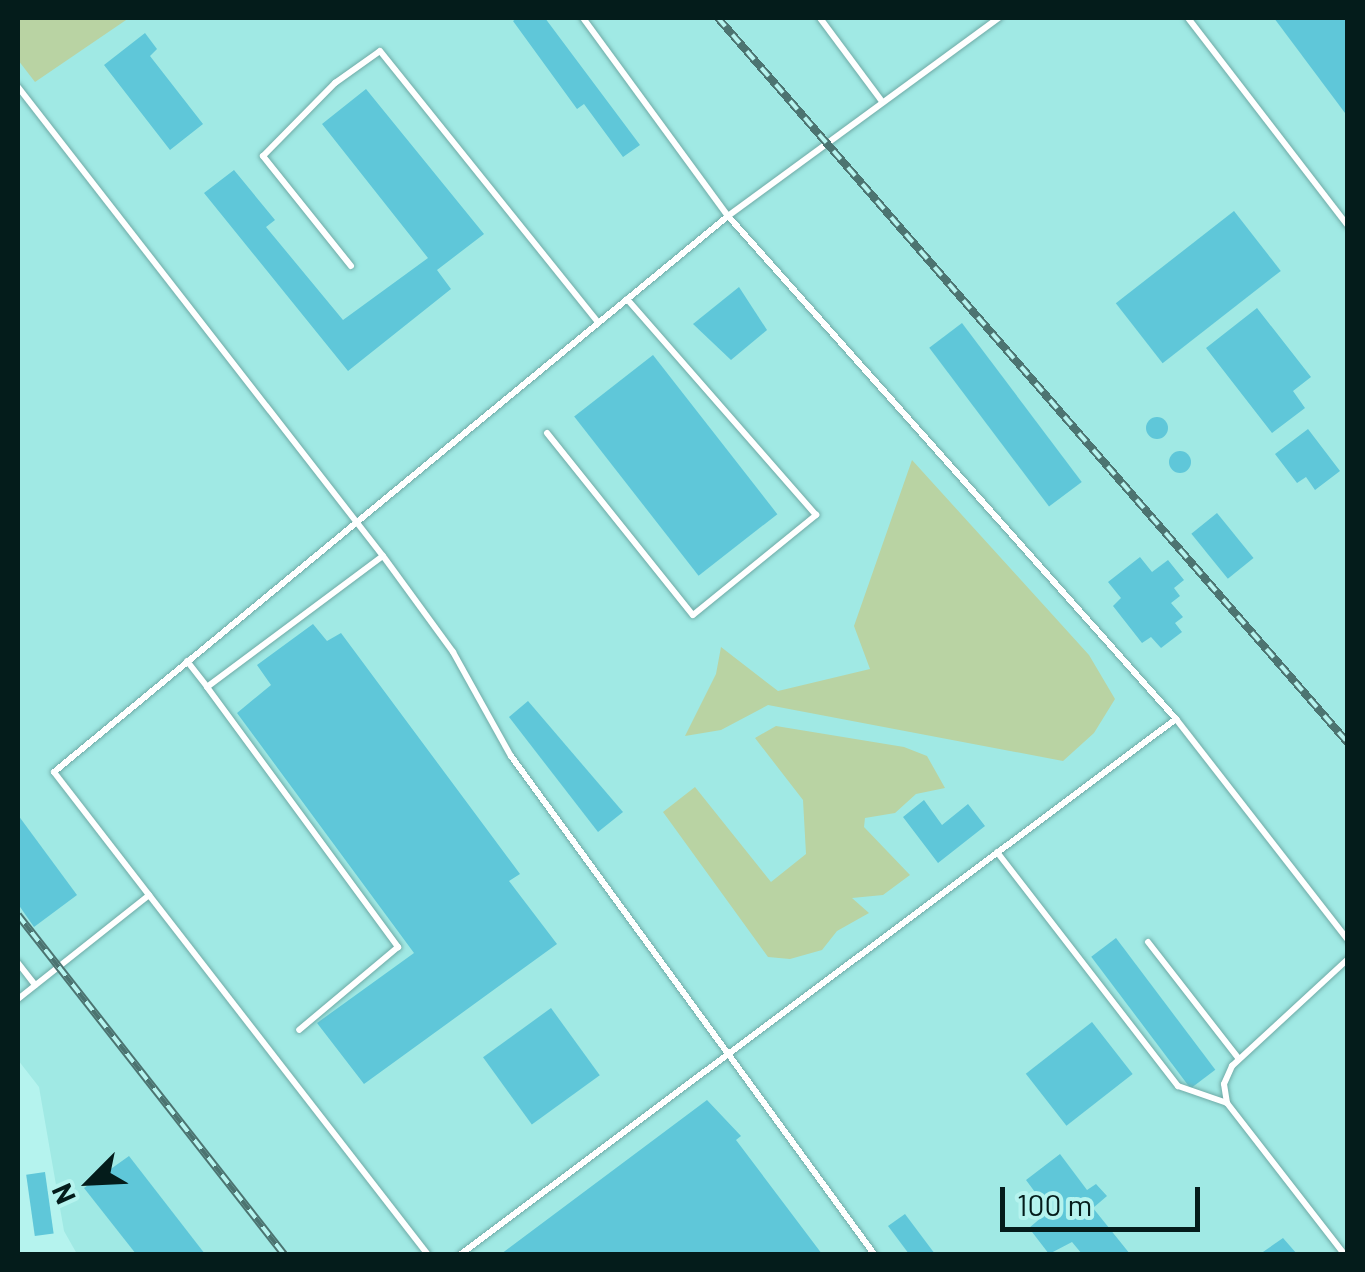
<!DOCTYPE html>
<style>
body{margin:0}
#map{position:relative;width:1365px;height:1272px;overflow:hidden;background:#b5f3ee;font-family:Barlow,sans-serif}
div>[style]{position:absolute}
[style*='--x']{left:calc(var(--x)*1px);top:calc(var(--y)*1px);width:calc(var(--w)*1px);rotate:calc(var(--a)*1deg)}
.built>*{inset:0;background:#a0e9e4}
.green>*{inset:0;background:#b9d3a3}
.building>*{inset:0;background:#5fc7d9;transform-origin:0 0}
.round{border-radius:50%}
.roads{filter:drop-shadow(0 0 2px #6faba7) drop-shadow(0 0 2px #6faba7)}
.lane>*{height:6px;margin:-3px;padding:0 3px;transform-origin:3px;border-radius:3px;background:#fff}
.rail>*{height:8px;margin-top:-4px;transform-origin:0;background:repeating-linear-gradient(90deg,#b5f3ee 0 11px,#4c7471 0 22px);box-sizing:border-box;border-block:2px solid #4c7471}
span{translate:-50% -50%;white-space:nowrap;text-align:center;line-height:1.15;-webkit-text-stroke:8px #b5f3ee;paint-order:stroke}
.frame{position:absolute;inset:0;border:20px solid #041c1b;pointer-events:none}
.north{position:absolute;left:40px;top:1132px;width:100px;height:100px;-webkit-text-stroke:8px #b5f3ee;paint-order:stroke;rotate:246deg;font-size:28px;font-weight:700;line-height:40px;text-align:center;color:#041c1b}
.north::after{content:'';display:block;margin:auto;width:35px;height:45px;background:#041c1b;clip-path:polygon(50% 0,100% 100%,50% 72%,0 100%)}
.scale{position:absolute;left:1000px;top:1187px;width:200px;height:45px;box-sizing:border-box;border:5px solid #041c1b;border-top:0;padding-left:12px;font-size:30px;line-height:35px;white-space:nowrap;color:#041c1b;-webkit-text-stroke:8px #b5f3ee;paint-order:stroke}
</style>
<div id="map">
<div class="built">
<i style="clip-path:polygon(18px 18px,1347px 18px,1347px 1254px,77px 1254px,64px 1231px,39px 1087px,18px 1060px)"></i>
</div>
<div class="green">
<i style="clip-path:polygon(18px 18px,129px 18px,35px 82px,18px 60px)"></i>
<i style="clip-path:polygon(912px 460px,1089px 655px,1115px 699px,1094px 733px,1063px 761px,768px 705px,721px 730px,685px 736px,716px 674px,721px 647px,778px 691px,870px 669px,854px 626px)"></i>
<i style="clip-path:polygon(776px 726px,904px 747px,927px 756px,945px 788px,916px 794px,895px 813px,865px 818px,864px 827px,910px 875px,883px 895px,852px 898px,869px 913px,837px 931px,822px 950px,790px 959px,768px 957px,663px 812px,695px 787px,771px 882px,806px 854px,803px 800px,755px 738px)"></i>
</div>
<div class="building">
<i style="clip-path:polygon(517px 18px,545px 18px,640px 145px,623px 157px,584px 104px,577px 109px,513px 21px)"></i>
<i style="clip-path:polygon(1274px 18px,1348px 18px,1348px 117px)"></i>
<i style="clip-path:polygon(145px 33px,157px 49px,150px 56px,203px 124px,170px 150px,104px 65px)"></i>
<i style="clip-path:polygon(366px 89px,484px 234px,437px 270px,451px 289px,348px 371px,204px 193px,234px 170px,275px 220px,266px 227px,343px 320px,428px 258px,322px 124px)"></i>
<i style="left:1234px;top:211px;width:76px;height:150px;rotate:52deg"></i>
<i style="clip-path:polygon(739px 287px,767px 330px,731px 360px,693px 324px)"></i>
<i style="clip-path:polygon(1257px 308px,1311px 377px,1293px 391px,1305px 408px,1272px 433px,1206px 348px)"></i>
<i style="left:962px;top:323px;width:199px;height:41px;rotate:53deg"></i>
<i style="left:653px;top:355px;width:202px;height:100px;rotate:52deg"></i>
<i class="round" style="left:1146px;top:417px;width:22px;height:22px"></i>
<i style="clip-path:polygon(1308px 429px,1340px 471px,1315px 490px,1306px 477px,1297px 483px,1275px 454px)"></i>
<i class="round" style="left:1169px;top:451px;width:22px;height:22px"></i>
<i style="left:1217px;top:513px;width:58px;height:33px;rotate:51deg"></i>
<i style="clip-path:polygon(1140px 557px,1152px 572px,1168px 560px,1184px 580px,1174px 588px,1180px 596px,1171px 603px,1183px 617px,1175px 623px,1182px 632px,1161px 648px,1151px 637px,1142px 643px,1113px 606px,1121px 598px,1108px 582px)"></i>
<i style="clip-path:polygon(313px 624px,327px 641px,341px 633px,520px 874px,509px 881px,557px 944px,364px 1084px,317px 1023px,414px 953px,237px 713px,271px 685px,257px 665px)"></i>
<i style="clip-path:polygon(528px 701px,623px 812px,598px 832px,509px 717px)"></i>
<i style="clip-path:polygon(924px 800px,942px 825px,968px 804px,985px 826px,938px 863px,903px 817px)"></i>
<i style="clip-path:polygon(18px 815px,77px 895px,34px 927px,18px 904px)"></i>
<i style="left:1116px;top:938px;width:165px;height:31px;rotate:53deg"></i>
<i style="left:551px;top:1008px;width:83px;height:84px;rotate:54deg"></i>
<i style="left:1092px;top:1022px;width:66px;height:84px;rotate:52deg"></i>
<i style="clip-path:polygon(707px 1100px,741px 1136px,736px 1140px,822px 1254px,501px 1254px)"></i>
<i style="clip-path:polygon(1060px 1154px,1087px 1190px,1096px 1184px,1107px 1196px,1093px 1208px,1130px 1254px,1082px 1254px,1072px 1242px,1049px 1254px,1029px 1228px,1049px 1211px,1026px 1180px)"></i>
<i style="clip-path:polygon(129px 1156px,205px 1254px,136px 1254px,84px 1188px)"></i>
<i style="left:45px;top:1172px;width:62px;height:19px;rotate:82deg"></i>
<i style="clip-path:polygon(905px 1214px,935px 1254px,909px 1254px,888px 1226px)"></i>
<i style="clip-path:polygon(1283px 1238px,1297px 1254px,1260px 1254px)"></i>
</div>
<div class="roads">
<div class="lane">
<i style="--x:583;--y:18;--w:245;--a:53.8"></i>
<i style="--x:728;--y:216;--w:674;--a:48.31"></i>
<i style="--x:1176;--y:719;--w:280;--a:52.1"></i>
<i style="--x:820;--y:18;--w:102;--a:53.4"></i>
<i style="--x:1188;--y:18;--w:262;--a:52.4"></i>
<i style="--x:18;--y:87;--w:594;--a:52.11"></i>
<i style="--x:383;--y:556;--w:119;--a:53.9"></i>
<i style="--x:453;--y:652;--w:119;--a:60.9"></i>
<i style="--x:511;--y:756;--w:616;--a:53.91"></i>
<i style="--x:351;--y:266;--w:141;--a:-128.7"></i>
<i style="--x:263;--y:156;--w:103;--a:-45.4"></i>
<i style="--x:335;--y:83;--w:55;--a:-35.4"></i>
<i style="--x:380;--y:51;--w:348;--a:51.2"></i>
<i style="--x:547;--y:433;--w:233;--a:51.3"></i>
<i style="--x:693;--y:615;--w:159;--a:-39.1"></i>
<i style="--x:816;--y:515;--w:287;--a:-131.2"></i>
<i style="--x:187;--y:661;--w:33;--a:52"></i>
<i style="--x:207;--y:687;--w:219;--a:-36.7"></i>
<i style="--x:207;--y:687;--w:323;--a:53.7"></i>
<i style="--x:398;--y:947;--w:129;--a:140"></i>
<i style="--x:997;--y:852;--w:296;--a:52.3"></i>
<i style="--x:1178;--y:1086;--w:52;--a:19.1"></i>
<i style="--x:1227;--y:1103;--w:191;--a:52.2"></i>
<i style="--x:149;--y:895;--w:155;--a:-127.7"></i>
<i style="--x:54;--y:772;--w:874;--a:-39.52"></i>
<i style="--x:728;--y:216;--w:336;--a:-36.2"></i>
<i style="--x:1148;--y:942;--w:148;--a:52.1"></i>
<i style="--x:18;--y:963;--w:28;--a:52"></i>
<i style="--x:18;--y:999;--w:167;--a:-38.4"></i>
<i style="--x:149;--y:895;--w:454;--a:52.2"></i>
<i style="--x:1227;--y:1103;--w:19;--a:-99"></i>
<i style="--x:1224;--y:1084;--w:20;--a:-66"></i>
<i style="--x:1232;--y:1066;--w:158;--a:-42.7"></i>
<i style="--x:461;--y:1254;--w:893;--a:-36.81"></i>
</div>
</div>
<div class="rail">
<i style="--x:718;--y:18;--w:960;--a:49.01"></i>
<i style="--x:18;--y:915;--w:431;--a:51.9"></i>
</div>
<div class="frame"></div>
<div class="north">N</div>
<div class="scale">100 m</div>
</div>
